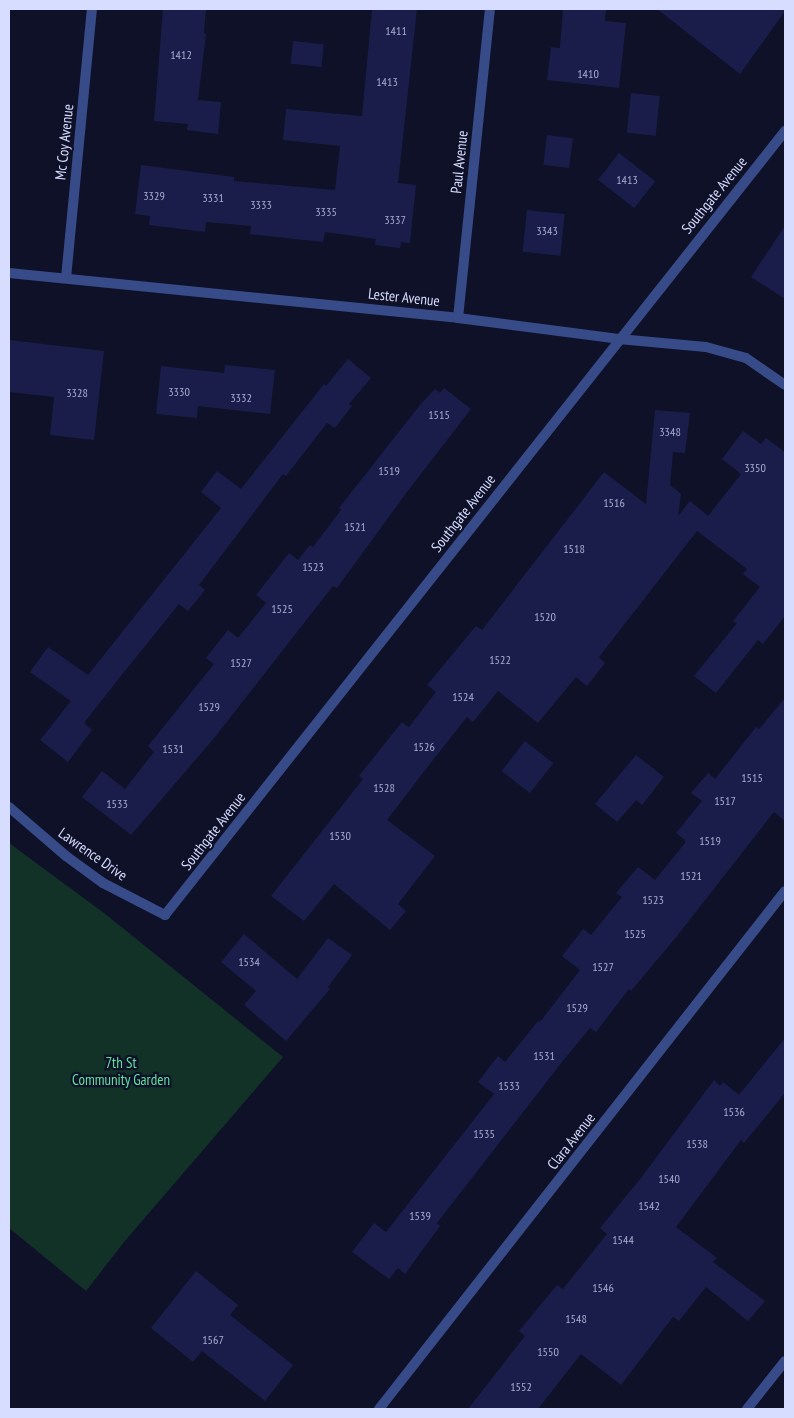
<!DOCTYPE html>
<style>
body{margin:0}
#map{position:relative;width:794px;height:1418px;overflow:hidden;background:#0f1128;font-family:"PT Sans Narrow",sans-serif}
div>[style]{position:absolute}
[style*='--x']{left:calc(var(--x)*1px);top:calc(var(--y)*1px);width:calc(var(--w)*1px);rotate:calc(var(--a)*1deg)}
.green>*{inset:0;background:#123228}
.building>*{inset:0;background:#1a1d4a;transform-origin:0 0}
.service>*{height:10px;margin:-5px;padding:0 5px;transform-origin:5px;border-radius:5px;background:#384b89}
.minor>*{height:10px;margin:-5px;padding:0 5px;transform-origin:5px;border-radius:5px;background:#384b89}
span{translate:-50% -50%;white-space:nowrap;text-align:center;line-height:1.15;-webkit-text-stroke:4.5px #0f1128;paint-order:stroke}
.number-label{font-size:12px;color:#a7add2}
.number-label span{-webkit-text-stroke-width:0}
.street-label{font-size:15px;color:#d6ddff}
.park-label{font-size:15px;color:#5ce49d}
.frame{position:absolute;inset:0;border:10px solid #d6ddff;pointer-events:none}
</style>
<div id="map">
<div class="green">
<i style="clip-path:polygon(9px 843px,104px 913px,283px 1057px,124px 1242px,86px 1291px,9px 1228px)"></i>
</div>
<div class="building">
<i style="clip-path:polygon(163px 9px,206px 9px,204px 33px,206px 34px,198px 100px,221px 102px,218px 134px,187px 130px,188px 124px,154px 121px)"></i>
<i style="clip-path:polygon(372px 9px,417px 9px,398px 183px,416px 185px,410px 243px,401px 242px,400px 248px,375px 245px,376px 239px,325px 232px,323px 242px,250px 234px,251px 226px,206px 222px,205px 232px,149px 225px,150px 216px,135px 214px,141px 165px,234px 177px,234px 181px,335px 190px,340px 146px,283px 140px,286px 109px,362px 116px)"></i>
<i style="clip-path:polygon(563px 9px,606px 9px,605px 21px,626px 23px,619px 88px,547px 80px,551px 47px,560px 48px)"></i>
<i style="clip-path:polygon(657px 9px,785px 9px,785px 11px,740px 74px)"></i>
<i style="left:293px;top:41px;width:31px;height:23px;rotate:6deg"></i>
<i style="left:631px;top:93px;width:29px;height:40px;rotate:6deg"></i>
<i style="left:547px;top:135px;width:26px;height:30px;rotate:7deg"></i>
<i style="left:619px;top:153px;width:46px;height:34px;rotate:38deg"></i>
<i style="left:527px;top:210px;width:38px;height:42px;rotate:6deg"></i>
<i style="clip-path:polygon(785px 226px,785px 299px,751px 277px)"></i>
<i style="clip-path:polygon(9px 340px,104px 351px,94px 440px,50px 435px,54px 397px,9px 392px)"></i>
<i style="clip-path:polygon(348px 359px,371px 378px,349px 404px,352px 406px,335px 428px,327px 423px,286px 476px,283px 474px,199px 585px,205px 590px,188px 611px,179px 604px,120px 677px,84px 723px,92px 730px,68px 762px,40px 740px,71px 701px,30px 672px,48px 647px,88px 675px,221px 508px,201px 492px,217px 471px,241px 489px,324px 384px,326px 386px)"></i>
<i style="clip-path:polygon(225px 365px,275px 370px,270px 414px,198px 406px,197px 418px,156px 414px,161px 366px,224px 373px)"></i>
<i style="clip-path:polygon(444px 388px,471px 409px,407px 492px,337px 588px,333px 586px,215px 737px,131px 835px,82px 797px,102px 771px,125px 789px,154px 752px,148px 746px,214px 664px,206px 658px,228px 630px,238px 638px,266px 603px,256px 595px,289px 553px,298px 560px,310px 545px,313px 547px,341px 510px,339px 508px,420px 405px,435px 389px,440px 393px)"></i>
<i style="clip-path:polygon(655px 410px,690px 413px,685px 453px,673px 452px,670px 485px,681px 494px,678px 516px,690px 501px,708px 516px,741px 474px,722px 459px,743px 431px,761px 444px,766px 438px,785px 452px,785px 616px,763px 644px,758px 640px,716px 693px,694px 676px,737px 623px,733px 621px,760px 587px,743px 574px,747px 569px,697px 531px,599px 657px,605px 663px,587px 686px,576px 677px,538px 723px,498px 691px,473px 722px,467px 717px,429px 765px,387px 820px,435px 856px,398px 904px,406px 911px,390px 930px,334px 884px,304px 921px,271px 896px,363px 779px,359px 776px,402px 722px,409px 727px,436px 692px,427px 685px,476px 626px,482px 630px,604px 472px,646px 504px)"></i>
<i style="clip-path:polygon(785px 698px,785px 821px,774px 812px,677px 936px,631px 991px,629px 989px,596px 1032px,590px 1028px,562px 1062px,437px 1223px,440px 1226px,405px 1274px,398px 1268px,389px 1279px,352px 1252px,374px 1223px,386px 1232px,494px 1094px,478px 1082px,498px 1056px,505px 1062px,538px 1021px,540px 1022px,580px 970px,562px 956px,583px 929px,591px 935px,622px 897px,616px 893px,638px 867px,655px 880px,685px 843px,685px 840px,676px 833px,702px 801px,691px 793px,708px 773px,715px 779px,756px 727px,759px 729px)"></i>
<i style="left:525px;top:741px;width:36px;height:38px;rotate:38deg"></i>
<i style="clip-path:polygon(636px 755px,664px 777px,642px 805px,636px 800px,617px 822px,595px 804px)"></i>
<i style="clip-path:polygon(244px 934px,297px 979px,328px 938px,352px 955px,328px 987px,330px 989px,286px 1041px,244px 1005px,256px 991px,221px 962px)"></i>
<i style="clip-path:polygon(785px 1038px,785px 1093px,744px 1143px,741px 1140px,676px 1227px,717px 1258px,713px 1262px,765px 1301px,748px 1321px,706px 1287px,679px 1321px,673px 1317px,621px 1385px,581px 1354px,538px 1409px,468px 1409px,525px 1336px,519px 1331px,557px 1285px,563px 1289px,607px 1234px,600px 1228px,641px 1178px,714px 1080px,720px 1086px,723px 1082px,739px 1095px)"></i>
<i style="clip-path:polygon(196px 1271px,238px 1305px,230px 1315px,293px 1365px,265px 1401px,202px 1351px,193px 1362px,151px 1328px)"></i>
</div>
<div class="service">
<i style="--x:747;--y:1409;--w:61;--a:-51.6"></i>
</div>
<div class="minor">
<i style="--x:9;--y:273;--w:451;--a:5.7"></i>
<i style="--x:458;--y:318;--w:162;--a:7.4"></i>
<i style="--x:619;--y:339;--w:87;--a:5.3"></i>
<i style="--x:706;--y:347;--w:41;--a:15.4"></i>
<i style="--x:746;--y:358;--w:47;--a:34.7"></i>
<i style="--x:66;--y:278;--w:270;--a:-84.5"></i>
<i style="--x:458;--y:318;--w:311;--a:-84.1"></i>
<i style="--x:9;--y:807;--w:75;--a:40.7"></i>
<i style="--x:66;--y:856;--w:46;--a:36.1"></i>
<i style="--x:103;--y:883;--w:70;--a:27.3"></i>
<i style="--x:165;--y:915;--w:1000;--a:-51.66"></i>
<i style="--x:379;--y:1409;--w:658;--a:-51.91"></i>
</div>
<div class="number-label">
<span style="left:396px;top:31px">1411</span>
<span style="left:181px;top:55px">1412</span>
<span style="left:588px;top:74px">1410</span>
<span style="left:387px;top:82px">1413</span>
<span style="left:627px;top:180px">1413</span>
<span style="left:154px;top:196px">3329</span>
<span style="left:213px;top:198px">3331</span>
<span style="left:261px;top:205px">3333</span>
<span style="left:326px;top:212px">3335</span>
<span style="left:395px;top:220px">3337</span>
<span style="left:547px;top:231px">3343</span>
<span style="left:179px;top:392px">3330</span>
<span style="left:77px;top:393px">3328</span>
<span style="left:241px;top:398px">3332</span>
<span style="left:439px;top:415px">1515</span>
<span style="left:670px;top:432px">3348</span>
<span style="left:755px;top:468px">3350</span>
<span style="left:389px;top:471px">1519</span>
<span style="left:614px;top:503px">1516</span>
<span style="left:355px;top:527px">1521</span>
<span style="left:574px;top:549px">1518</span>
<span style="left:313px;top:567px">1523</span>
<span style="left:282px;top:609px">1525</span>
<span style="left:545px;top:617px">1520</span>
<span style="left:500px;top:660px">1522</span>
<span style="left:241px;top:663px">1527</span>
<span style="left:463px;top:697px">1524</span>
<span style="left:209px;top:707px">1529</span>
<span style="left:424px;top:747px">1526</span>
<span style="left:173px;top:749px">1531</span>
<span style="left:752px;top:778px">1515</span>
<span style="left:384px;top:788px">1528</span>
<span style="left:725px;top:801px">1517</span>
<span style="left:117px;top:804px">1533</span>
<span style="left:340px;top:836px">1530</span>
<span style="left:710px;top:841px">1519</span>
<span style="left:691px;top:876px">1521</span>
<span style="left:653px;top:900px">1523</span>
<span style="left:635px;top:934px">1525</span>
<span style="left:249px;top:962px">1534</span>
<span style="left:603px;top:967px">1527</span>
<span style="left:577px;top:1008px">1529</span>
<span style="left:544px;top:1056px">1531</span>
<span style="left:509px;top:1086px">1533</span>
<span style="left:734px;top:1112px">1536</span>
<span style="left:484px;top:1134px">1535</span>
<span style="left:697px;top:1144px">1538</span>
<span style="left:669px;top:1179px">1540</span>
<span style="left:649px;top:1206px">1542</span>
<span style="left:420px;top:1216px">1539</span>
<span style="left:623px;top:1240px">1544</span>
<span style="left:603px;top:1288px">1546</span>
<span style="left:576px;top:1319px">1548</span>
<span style="left:213px;top:1340px">1567</span>
<span style="left:548px;top:1352px">1550</span>
<span style="left:521px;top:1387px">1552</span>
</div>
<div class="street-label">
<span style="left:64px;top:142px;rotate:-84deg">Mc Coy Avenue</span>
<span style="left:459px;top:162px;rotate:-84deg">Paul Avenue</span>
<span style="left:714px;top:195px;rotate:-51deg">Southgate Avenue</span>
<span style="left:404px;top:297px;rotate:6deg">Lester Avenue</span>
<span style="left:463px;top:513px;rotate:-52deg">Southgate Avenue</span>
<span style="left:213px;top:831px;rotate:-52deg">Southgate Avenue</span>
<span style="left:93px;top:854px;rotate:35deg">Lawrence Drive</span>
<span style="left:571px;top:1141px;rotate:-52deg">Clara Avenue</span>
</div>
<div class="park-label">
<span style="left:121px;top:1071px">7th St<br>Community Garden</span>
</div>
<div class="frame"></div>
</div>
